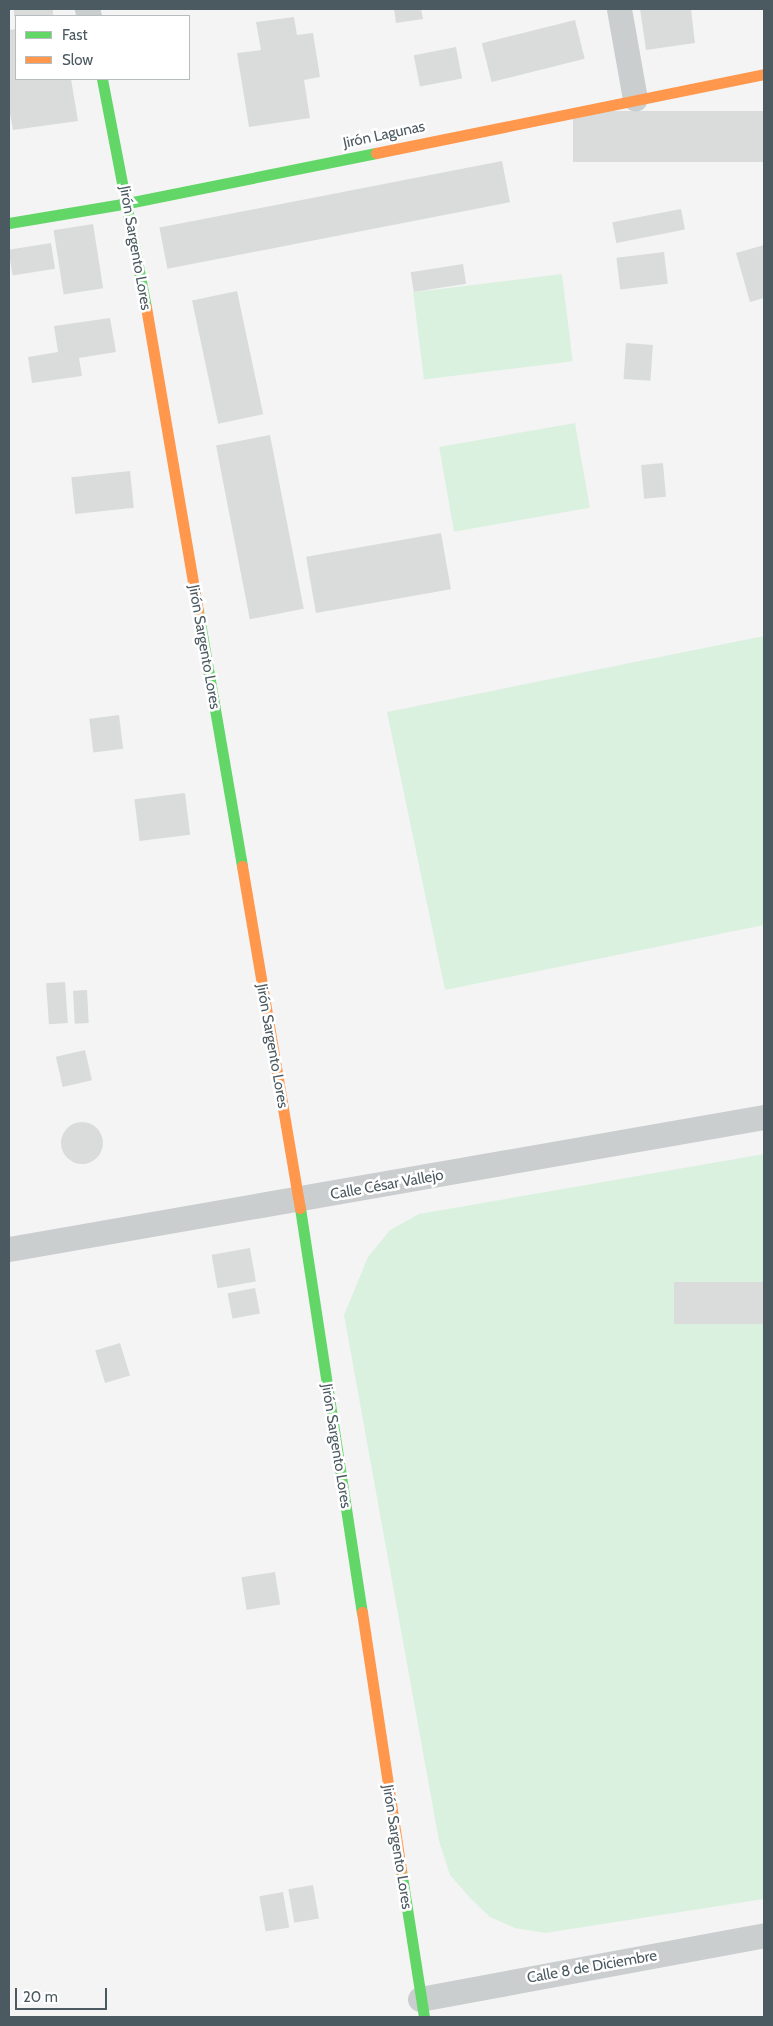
<!DOCTYPE html>
<meta charset="utf-8">
<style>
body{margin:0}
#map{position:relative;width:773px;height:2026px;overflow:hidden;background:#f4f4f4;font-family:Cabin,sans-serif}
div>[style]{position:absolute}
[style*='--x']{left:calc(var(--x)*1px);top:calc(var(--y)*1px);width:calc(var(--w)*1px);rotate:calc(var(--a)*1deg)}
.green>*{inset:0;background:#dbf1e0;transform-origin:0 0}
.building>*{inset:0;background:#dadcdc;transform-origin:0 0}
.round{border-radius:50%}
.street>*{height:25px;margin:-12.5px;padding:0 12.5px;transform-origin:12.5px;border-radius:12.5px;background:#cbcecf}
.fast>*{height:11px;margin:-5.5px;padding:0 5.5px;transform-origin:5.5px;border-radius:5.5px;background:#63d668}
.slow>*{height:11px;margin:-5.5px;padding:0 5.5px;transform-origin:5.5px;border-radius:5.5px;background:#ff974d}
span{translate:-50% -50%;white-space:nowrap;text-align:center;line-height:1.15;-webkit-text-stroke:5px #fff;paint-order:stroke}
.street-label{font-size:15px;color:#4b5960}
.frame{position:absolute;inset:0;border:10px solid #4b5960;pointer-events:none}
.legend{position:absolute;left:15px;top:15px;width:175px;height:65px;box-sizing:border-box;background:#fff;border:1px solid #b7bdbf;margin:0;padding:6px 9px;list-style:none;font-size:15px;color:#4b5960}
.legend li{display:flex;align-items:center;gap:10px;height:25px}
.legend b{width:25px;border:1px solid #b7bdbf}
.scale{position:absolute;left:15px;top:1988px;width:92px;height:22px;box-sizing:border-box;border:2px solid #4b5960;border-top:0;padding-left:6px;font-size:15px;line-height:18px;white-space:nowrap;color:#4b5960;-webkit-text-stroke:4px #fff;paint-order:stroke}
</style>
<div id="map">
<div class="green">
<i style="left:562px;top:274px;width:88px;height:150px;rotate:83deg"></i>
<i style="left:575px;top:423px;width:86px;height:138px;rotate:80deg"></i>
<i style="clip-path:polygon(764px 636px,764px 925px,445px 990px,387px 712px)"></i>
<i style="clip-path:polygon(764px 1154px,764px 1899px,545px 1933px,515px 1928px,490px 1917px,471px 1899px,450px 1875px,439px 1841px,344px 1315px,368px 1257px,390px 1230px,419px 1214px)"></i>
</div>
<div class="building">
<i style="left:14px;top:9px;width:39px;height:7px"></i>
<i style="clip-path:polygon(394px 9px,421px 9px,423px 19px,396px 23px)"></i>
<i style="clip-path:polygon(640px 9px,691px 9px,695px 43px,646px 50px)"></i>
<i style="clip-path:polygon(294px 17px,297px 35px,313px 33px,320px 77px,304px 80px,310px 118px,249px 127px,237px 53px,261px 50px,256px 22px)"></i>
<i style="left:575px;top:20px;width:40px;height:96px;rotate:76deg"></i>
<i style="clip-path:polygon(16px 29px,16px 79px,71px 79px,78px 121px,13px 130px,9px 109px,9px 30px)"></i>
<i style="left:456px;top:47px;width:32px;height:43px;rotate:79deg"></i>
<i style="left:764px;top:111px;width:51px;height:191px;rotate:90deg"></i>
<i style="left:502px;top:161px;width:42px;height:349px;rotate:79deg"></i>
<i style="left:681px;top:209px;width:21px;height:70px;rotate:79deg"></i>
<i style="left:93px;top:224px;width:65px;height:40px;rotate:81deg"></i>
<i style="left:51px;top:243px;width:26px;height:43px;rotate:81deg"></i>
<i style="clip-path:polygon(764px 245px,764px 298px,750px 302px,736px 253px)"></i>
<i style="left:664px;top:252px;width:32px;height:48px;rotate:83deg"></i>
<i style="left:463px;top:264px;width:20px;height:53px;rotate:81deg"></i>
<i style="left:237px;top:291px;width:126px;height:46px;rotate:78deg"></i>
<i style="clip-path:polygon(110px 318px,116px 352px,79px 358px,82px 376px,32px 383px,28px 357px,58px 352px,54px 326px)"></i>
<i style="left:626px;top:343px;width:27px;height:36px;rotate:4deg"></i>
<i style="left:270px;top:435px;width:177px;height:55px;rotate:79deg"></i>
<i style="left:663px;top:463px;width:34px;height:22px;rotate:85deg"></i>
<i style="left:130px;top:471px;width:37px;height:59px;rotate:84deg"></i>
<i style="left:441px;top:533px;width:57px;height:137px;rotate:80deg"></i>
<i style="left:119px;top:715px;width:34px;height:30px;rotate:83deg"></i>
<i style="left:185px;top:793px;width:42px;height:51px;rotate:83deg"></i>
<i style="left:65px;top:982px;width:41px;height:19px;rotate:86deg"></i>
<i style="left:87px;top:990px;width:33px;height:14px;rotate:87deg"></i>
<i style="left:85px;top:1050px;width:31px;height:30px;rotate:77deg"></i>
<i class="round" style="left:61px;top:1122px;width:42px;height:42px"></i>
<i style="left:250px;top:1248px;width:34px;height:39px;rotate:80deg"></i>
<i style="left:764px;top:1282px;width:42px;height:90px;rotate:90deg"></i>
<i style="left:255px;top:1288px;width:26px;height:28px;rotate:79deg"></i>
<i style="left:120px;top:1343px;width:34px;height:26px;rotate:73deg"></i>
<i style="left:275px;top:1572px;width:33px;height:34px;rotate:81deg"></i>
<i style="left:313px;top:1885px;width:34px;height:25px;rotate:80deg"></i>
<i style="left:283px;top:1892px;width:36px;height:24px;rotate:80deg"></i>
</div>
<div class="street">
<i style="--x:87;--y:9;--w:7;--a:74"></i>
<i style="--x:619;--y:9;--w:91;--a:79.9"></i>
<i style="--x:9;--y:1249;--w:766;--a:-9.92"></i>
<i style="--x:420;--y:1999;--w:350;--a:-10.5"></i>
</div>
<div class="fast">
<i style="--x:102;--y:79;--w:232;--a:79.1"></i>
<i style="--x:9;--y:223;--w:121;--a:-9.5"></i>
<i style="--x:128;--y:203;--w:253;--a:-11.4"></i>
<i style="--x:198;--y:611;--w:259;--a:80.2"></i>
<i style="--x:300;--y:1208;--w:409;--a:81.3"></i>
<i style="--x:401;--y:1870;--w:149;--a:81.1"></i>
</div>
<div class="slow">
<i style="--x:376;--y:153;--w:396;--a:-11.5"></i>
<i style="--x:146;--y:307;--w:308;--a:80.3"></i>
<i style="--x:242;--y:866;--w:347;--a:80.4"></i>
<i style="--x:362;--y:1612;--w:261;--a:81.4"></i>
</div>
<div class="street-label">
<span style="left:384px;top:135px;rotate:-12deg">Jirón Lagunas</span>
<span style="left:135px;top:248px;rotate:80deg">Jirón Sargento Lores</span>
<span style="left:204px;top:647px;rotate:80deg">Jirón Sargento Lores</span>
<span style="left:272px;top:1046px;rotate:80deg">Jirón Sargento Lores</span>
<span style="left:387px;top:1185px;rotate:-10deg">Calle César Vallejo</span>
<span style="left:336px;top:1446px;rotate:81deg">Jirón Sargento Lores</span>
<span style="left:397px;top:1847px;rotate:81deg">Jirón Sargento Lores</span>
<span style="left:592px;top:1967px;rotate:-10deg">Calle 8 de Diciembre</span>
</div>
<div class="frame"></div>
<ul class="legend">
<li><b style="height:6px;background:#63d668"></b>Fast</li>
<li><b style="height:6px;background:#ff974d"></b>Slow</li>
</ul>
<div class="scale">20 m</div>
</div>
